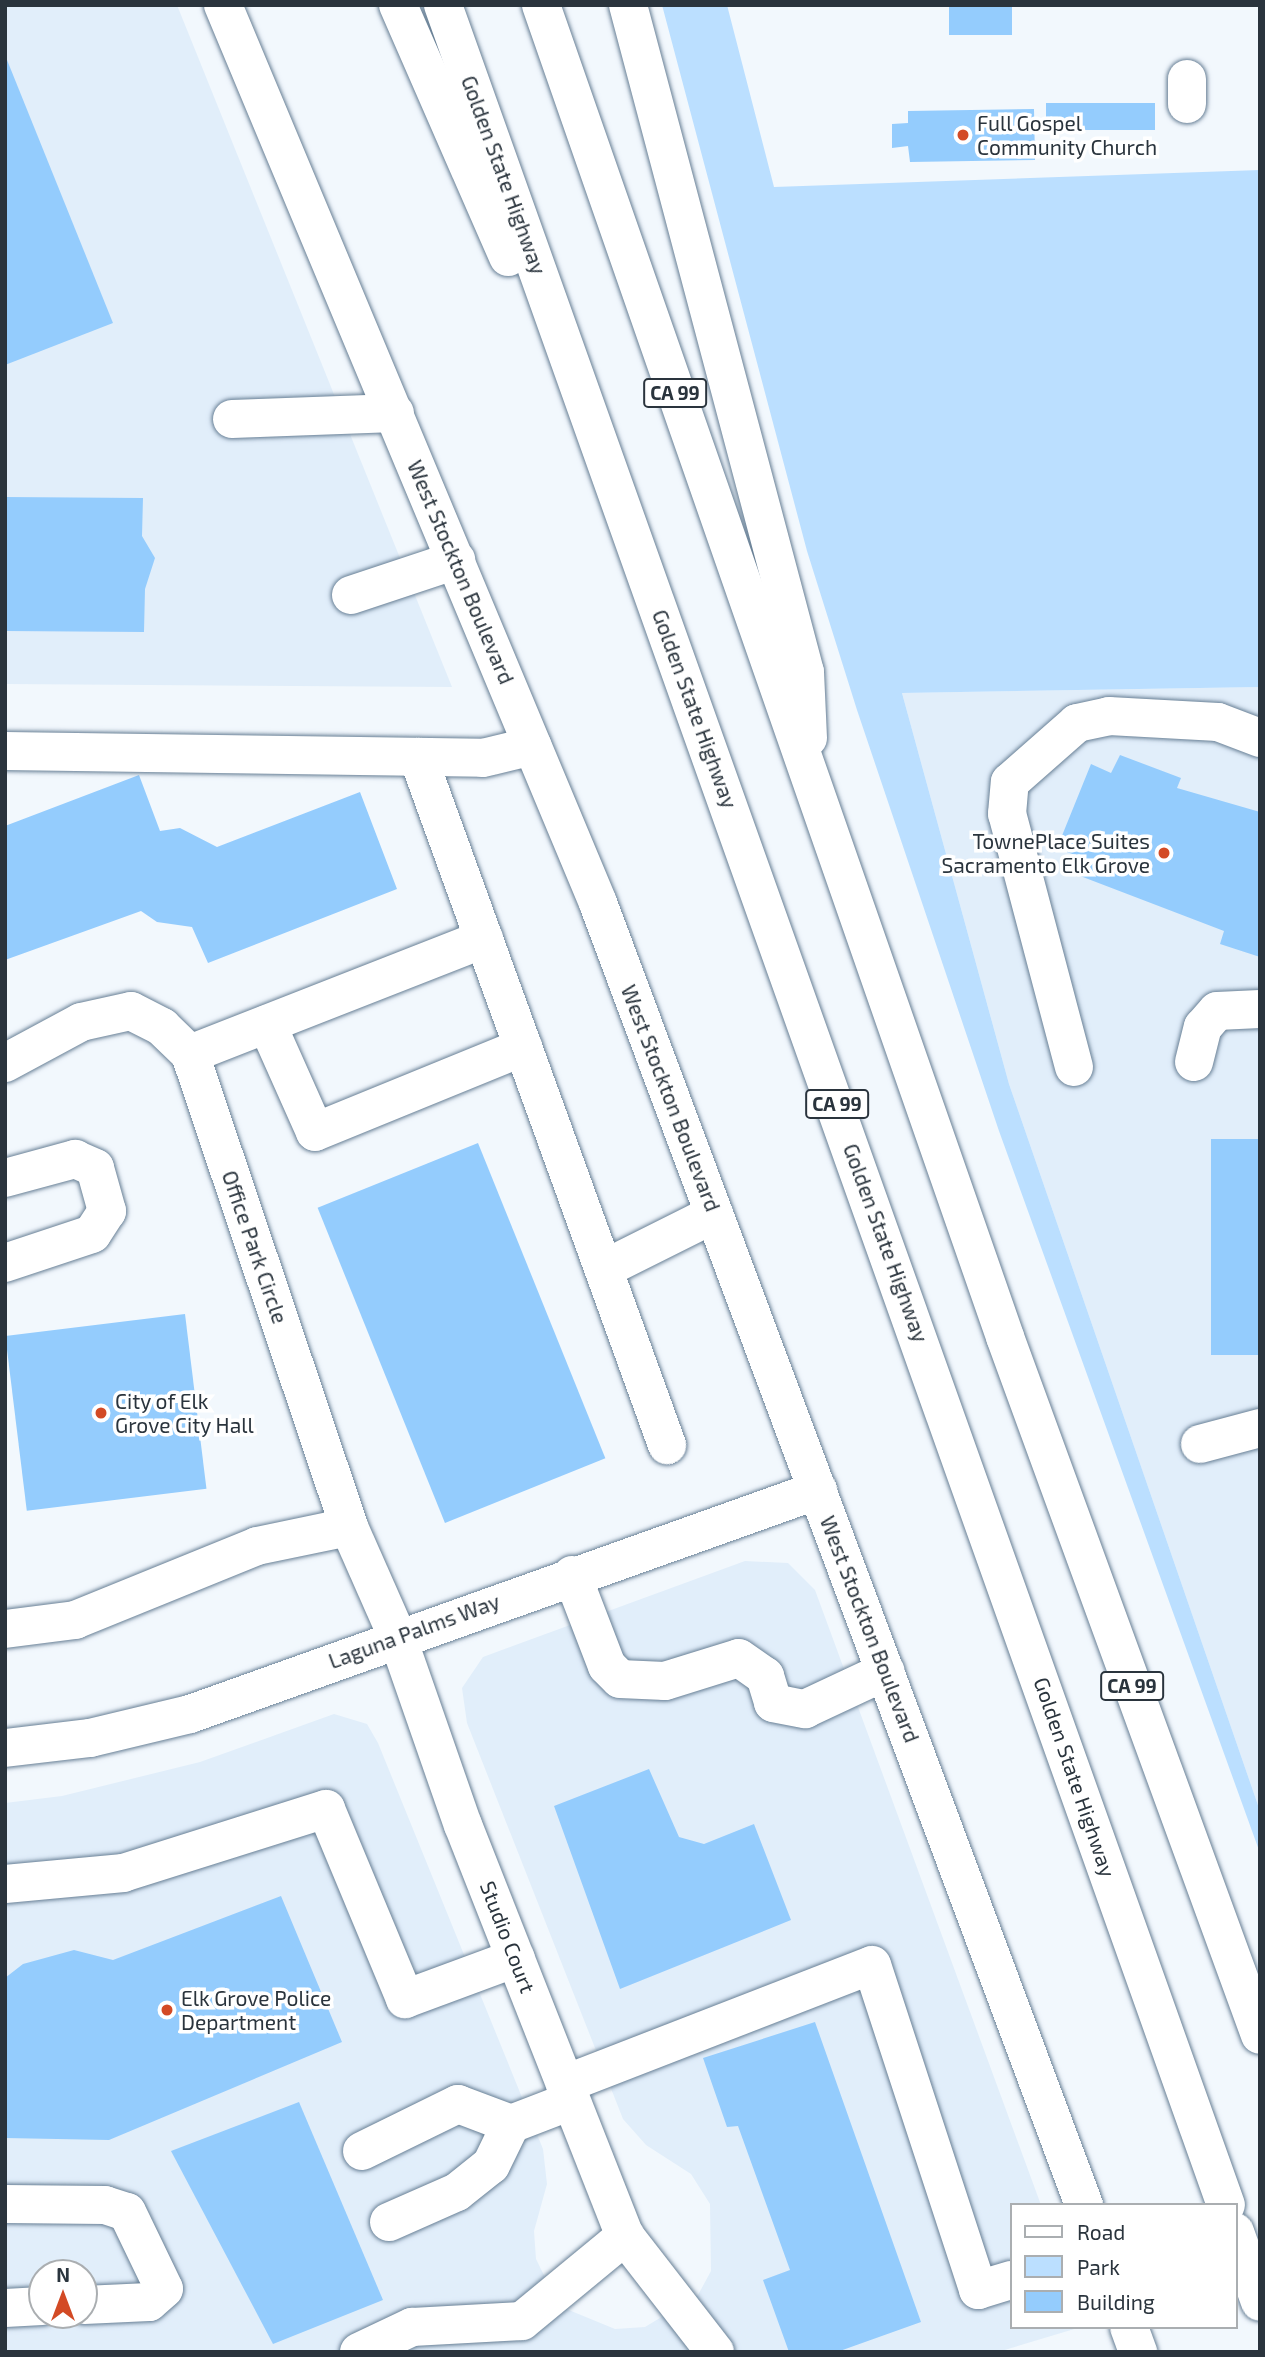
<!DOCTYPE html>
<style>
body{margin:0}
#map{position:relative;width:1265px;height:2357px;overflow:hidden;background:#f2f8fd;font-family:"Exo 2",sans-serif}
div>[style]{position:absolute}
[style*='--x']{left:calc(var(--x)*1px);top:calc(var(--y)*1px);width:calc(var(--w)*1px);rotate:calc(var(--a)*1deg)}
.built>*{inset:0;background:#e1eefa}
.green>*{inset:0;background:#bbdfff}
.building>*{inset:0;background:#94ccfd;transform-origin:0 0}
.roads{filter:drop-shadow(0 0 2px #677f95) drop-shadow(0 0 2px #677f95)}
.minor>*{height:38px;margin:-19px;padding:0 19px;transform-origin:19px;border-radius:19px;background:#fff}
.highway>*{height:38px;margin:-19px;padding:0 19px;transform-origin:19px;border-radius:19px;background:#fff}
.dots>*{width:19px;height:19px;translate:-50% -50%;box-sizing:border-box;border:4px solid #fff;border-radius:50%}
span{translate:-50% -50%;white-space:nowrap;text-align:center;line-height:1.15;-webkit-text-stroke:7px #fff;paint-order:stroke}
.shield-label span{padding:2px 5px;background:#fff;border:2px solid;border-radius:5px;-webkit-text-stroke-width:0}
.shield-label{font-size:19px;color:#2a343d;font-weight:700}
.poi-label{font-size:21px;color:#2a343d}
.left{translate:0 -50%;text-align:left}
.right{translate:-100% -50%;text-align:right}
.street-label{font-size:21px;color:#2a343d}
.frame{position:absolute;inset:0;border:7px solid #2a343d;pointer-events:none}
.legend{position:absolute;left:1010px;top:2203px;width:228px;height:126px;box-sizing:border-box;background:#fff;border:2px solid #aaaeb1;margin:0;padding:9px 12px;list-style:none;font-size:21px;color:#2a343d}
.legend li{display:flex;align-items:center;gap:14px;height:35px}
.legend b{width:35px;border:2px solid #aaaeb1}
.north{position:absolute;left:28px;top:2259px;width:70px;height:70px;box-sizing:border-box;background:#fff;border:2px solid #aaaeb1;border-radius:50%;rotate:0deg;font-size:19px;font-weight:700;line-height:28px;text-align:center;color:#2a343d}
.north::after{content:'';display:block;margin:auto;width:24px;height:32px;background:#d34a25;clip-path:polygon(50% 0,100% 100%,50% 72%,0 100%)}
</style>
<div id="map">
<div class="built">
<i style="clip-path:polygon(5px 5px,177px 5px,452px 687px,5px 684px)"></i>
<i style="clip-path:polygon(1260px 687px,1260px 1811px,1009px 1084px,902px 693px)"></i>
<i style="clip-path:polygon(evenodd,745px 1561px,788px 1563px,815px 1590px,1041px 2205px,1011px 2205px,1011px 2327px,1081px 2327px,998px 2352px,5px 2352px,5px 1803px,62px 1796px,200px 1762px,334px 1714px,367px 1724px,378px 1743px,543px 2149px,547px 2184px,534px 2231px,536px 2259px,559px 2306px,615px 2329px,645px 2327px,698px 2295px,711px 2271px,710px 2204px,691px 2174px,646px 2145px,623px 2119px,467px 1723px,462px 1688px,483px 1657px,745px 1561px,42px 2273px,84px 2273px,84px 2315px,42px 2315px,42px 2273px)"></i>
</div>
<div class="green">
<i style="clip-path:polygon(662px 5px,727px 5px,774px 187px,1260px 170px,1260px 687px,902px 693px,1009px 1084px,1260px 1811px,1260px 1853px,999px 1131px,857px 710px,807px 551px)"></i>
</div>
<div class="building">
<i style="left:949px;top:5px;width:63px;height:30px"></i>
<i style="clip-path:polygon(5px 55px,113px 323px,5px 365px)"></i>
<i style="left:1155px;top:103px;width:27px;height:109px;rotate:90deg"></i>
<i style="clip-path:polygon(1034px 109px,1035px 160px,910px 162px,908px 146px,892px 148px,892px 124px,908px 123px,908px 111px)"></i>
<i style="clip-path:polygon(5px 497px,143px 498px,142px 536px,155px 558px,145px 589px,144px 632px,5px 631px)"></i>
<i style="clip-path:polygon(1120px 755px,1181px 778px,1177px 788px,1260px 812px,1260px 957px,1220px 944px,1224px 931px,1075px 874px,1080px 857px,1057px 848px,1091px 764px,1111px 773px)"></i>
<i style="clip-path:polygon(139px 775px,160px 831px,180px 828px,217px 847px,360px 792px,397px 889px,208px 963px,192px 927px,157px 922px,141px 911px,5px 960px,5px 826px)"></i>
<i style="left:1211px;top:1139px;width:49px;height:216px"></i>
<i style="left:478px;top:1143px;width:340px;height:173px;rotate:68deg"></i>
<i style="left:185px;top:1314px;width:176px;height:181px;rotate:83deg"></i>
<i style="clip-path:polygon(649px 1769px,679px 1837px,704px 1844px,754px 1824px,791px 1920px,620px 1989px,554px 1806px)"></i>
<i style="clip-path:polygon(281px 1896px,342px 2042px,109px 2140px,5px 2138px,5px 1978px,23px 1964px,74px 1950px,113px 1960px)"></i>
<i style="clip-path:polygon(815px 2022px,921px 2322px,837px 2352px,789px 2352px,763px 2280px,790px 2270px,738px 2126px,727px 2127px,703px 2058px)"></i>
<i style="clip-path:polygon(299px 2102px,383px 2300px,273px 2344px,171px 2151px)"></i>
</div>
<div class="roads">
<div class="minor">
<i style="--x:223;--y:5;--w:973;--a:67.33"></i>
<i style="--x:598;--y:903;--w:1390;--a:69.53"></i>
<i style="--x:1187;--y:104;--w:25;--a:-90"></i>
<i style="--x:232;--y:419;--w:163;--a:-2.1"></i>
<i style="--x:351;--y:595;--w:111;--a:-18.4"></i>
<i style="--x:5;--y:751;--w:478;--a:0.8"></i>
<i style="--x:483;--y:758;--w:51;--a:-13.5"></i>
<i style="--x:418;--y:757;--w:732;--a:70.1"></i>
<i style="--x:267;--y:1024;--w:118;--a:66"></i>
<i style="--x:315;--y:1132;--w:225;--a:-22.2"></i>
<i style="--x:190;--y:1054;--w:316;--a:-21.4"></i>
<i style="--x:1194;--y:1062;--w:36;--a:-76"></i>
<i style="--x:1203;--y:1027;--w:21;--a:-49"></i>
<i style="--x:1217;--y:1011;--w:43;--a:-2.7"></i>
<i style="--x:5;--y:1063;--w:86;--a:-28.3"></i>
<i style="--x:81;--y:1022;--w:51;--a:-12.4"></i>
<i style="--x:131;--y:1011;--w:35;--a:27"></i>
<i style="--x:162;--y:1027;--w:39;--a:44"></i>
<i style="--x:190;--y:1054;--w:499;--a:71.4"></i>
<i style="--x:349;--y:1527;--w:119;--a:66.2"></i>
<i style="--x:397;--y:1636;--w:200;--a:70.8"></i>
<i style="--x:463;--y:1825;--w:442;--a:68.5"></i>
<i style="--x:625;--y:2236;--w:147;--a:52.2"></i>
<i style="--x:1074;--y:1067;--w:262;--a:-104.8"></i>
<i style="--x:1007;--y:814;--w:32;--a:-85"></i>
<i style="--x:1010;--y:782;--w:89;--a:-41.4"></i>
<i style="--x:1077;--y:723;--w:33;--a:-12"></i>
<i style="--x:1109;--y:716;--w:109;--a:3.2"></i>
<i style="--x:1218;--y:722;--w:45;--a:20.9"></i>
<i style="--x:5;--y:1178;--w:73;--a:-15.2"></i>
<i style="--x:75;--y:1159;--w:22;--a:24"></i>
<i style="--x:95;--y:1168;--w:45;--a:74.4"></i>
<i style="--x:107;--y:1211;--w:27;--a:123"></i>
<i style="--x:92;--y:1234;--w:92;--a:161.6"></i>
<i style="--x:604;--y:1269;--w:123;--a:-26.6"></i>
<i style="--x:1200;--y:1444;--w:62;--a:-14.9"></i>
<i style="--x:572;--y:1575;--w:97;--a:69"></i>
<i style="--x:607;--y:1666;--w:18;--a:45"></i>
<i style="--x:620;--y:1679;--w:45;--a:2.5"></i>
<i style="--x:665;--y:1681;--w:77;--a:-17.3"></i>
<i style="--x:739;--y:1658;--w:32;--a:35"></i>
<i style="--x:765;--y:1676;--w:28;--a:73"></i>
<i style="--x:773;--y:1703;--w:33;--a:11"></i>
<i style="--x:805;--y:1709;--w:89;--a:-25.1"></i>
<i style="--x:5;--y:1629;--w:71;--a:-7.3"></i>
<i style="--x:75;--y:1620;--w:196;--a:-22.1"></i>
<i style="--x:257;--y:1546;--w:94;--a:-11.7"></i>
<i style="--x:5;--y:1748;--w:86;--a:-6.7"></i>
<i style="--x:90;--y:1738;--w:103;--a:-13.5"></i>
<i style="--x:190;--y:1714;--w:667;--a:-19.63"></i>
<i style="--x:5;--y:1884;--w:119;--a:-5.3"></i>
<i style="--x:123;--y:1873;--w:213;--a:-17.5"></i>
<i style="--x:326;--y:1809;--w:206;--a:67.4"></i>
<i style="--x:405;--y:1999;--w:118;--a:-20.3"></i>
<i style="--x:565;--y:2084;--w:329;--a:-21.2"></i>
<i style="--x:872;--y:1965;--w:342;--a:71.9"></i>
<i style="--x:978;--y:2290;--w:34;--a:-17"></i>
<i style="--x:362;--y:2151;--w:107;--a:-26.1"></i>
<i style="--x:458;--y:2104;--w:57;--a:20.7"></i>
<i style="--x:511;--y:2124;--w:64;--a:-21"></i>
<i style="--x:5;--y:2204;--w:100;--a:0.6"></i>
<i style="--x:105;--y:2205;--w:23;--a:18"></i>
<i style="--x:127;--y:2212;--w:85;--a:64.3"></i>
<i style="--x:164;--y:2289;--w:20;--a:139"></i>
<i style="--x:149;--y:2302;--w:65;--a:177.4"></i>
<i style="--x:389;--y:2222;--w:74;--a:-23.8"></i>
<i style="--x:457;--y:2192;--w:43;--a:-38.5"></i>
<i style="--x:491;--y:2165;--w:46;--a:-64"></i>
<i style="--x:5;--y:2308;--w:37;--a:-3"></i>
<i style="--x:1129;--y:2327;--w:27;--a:70"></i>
<i style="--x:359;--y:2352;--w:59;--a:-25.3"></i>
<i style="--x:412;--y:2327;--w:110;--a:-3.1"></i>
<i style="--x:522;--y:2321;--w:134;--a:-39.5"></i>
</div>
<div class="highway">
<i style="--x:398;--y:5;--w:275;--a:66.4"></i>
<i style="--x:443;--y:5;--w:2335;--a:70.41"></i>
<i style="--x:541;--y:5;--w:1411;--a:70.79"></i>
<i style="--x:1005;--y:1337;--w:743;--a:69.93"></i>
<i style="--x:628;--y:5;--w:690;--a:75.14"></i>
<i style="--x:805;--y:672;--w:66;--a:87.4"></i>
<i style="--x:1235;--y:2232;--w:74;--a:70.3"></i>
</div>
</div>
<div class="dots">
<i style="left:963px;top:135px;background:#d34a25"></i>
<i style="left:1164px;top:853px;background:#d34a25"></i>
<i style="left:101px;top:1413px;background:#d34a25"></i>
<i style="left:167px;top:2010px;background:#d34a25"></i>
</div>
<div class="shield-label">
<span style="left:675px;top:393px">CA 99</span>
<span style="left:837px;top:1104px">CA 99</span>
<span style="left:1132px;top:1686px">CA 99</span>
</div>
<div class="poi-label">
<span class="left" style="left:977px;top:135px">Full Gospel<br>Community Church</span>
<span class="right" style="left:1150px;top:853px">TownePlace Suites<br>Sacramento Elk Grove</span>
<span class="left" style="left:115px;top:1413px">City of Elk<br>Grove City Hall</span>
<span class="left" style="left:181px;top:2010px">Elk Grove Police<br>Department</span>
</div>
<div class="street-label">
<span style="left:504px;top:175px;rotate:70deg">Golden State Highway</span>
<span style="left:461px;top:572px;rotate:67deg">West Stockton Boulevard</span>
<span style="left:695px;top:709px;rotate:70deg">Golden State Highway</span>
<span style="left:671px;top:1098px;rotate:69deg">West Stockton Boulevard</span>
<span style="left:886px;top:1243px;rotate:70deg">Golden State Highway</span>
<span style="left:255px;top:1247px;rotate:71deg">Office Park Circle</span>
<span style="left:870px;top:1629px;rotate:69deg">West Stockton Boulevard</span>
<span style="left:414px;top:1631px;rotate:-20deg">Laguna Palms Way</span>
<span style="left:1075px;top:1777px;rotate:71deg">Golden State Highway</span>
<span style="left:508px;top:1937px;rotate:69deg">Studio Court</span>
</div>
<div class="frame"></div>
<ul class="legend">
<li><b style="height:9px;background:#fff"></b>Road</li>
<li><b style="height:19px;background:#bbdfff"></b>Park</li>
<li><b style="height:19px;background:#94ccfd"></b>Building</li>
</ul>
<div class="north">N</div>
</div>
